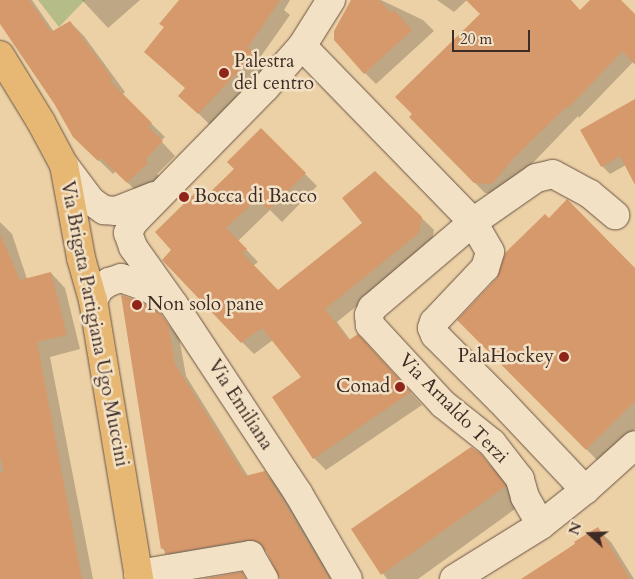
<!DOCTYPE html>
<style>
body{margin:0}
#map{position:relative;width:635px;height:579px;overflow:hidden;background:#edd1a6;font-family:Cardo,serif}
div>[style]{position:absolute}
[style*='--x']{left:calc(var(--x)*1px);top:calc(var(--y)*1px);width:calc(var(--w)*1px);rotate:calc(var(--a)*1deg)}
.green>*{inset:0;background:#b6bc88}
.shadow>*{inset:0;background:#0003}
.building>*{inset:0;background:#d5996b}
.roads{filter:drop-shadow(0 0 1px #695445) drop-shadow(0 0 1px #695445)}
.minor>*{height:28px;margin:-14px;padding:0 14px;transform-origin:14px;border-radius:14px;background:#f3e1c5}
.major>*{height:28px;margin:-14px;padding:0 14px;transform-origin:14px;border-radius:14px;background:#e6b873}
.dots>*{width:14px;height:14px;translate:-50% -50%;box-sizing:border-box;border:2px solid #f3e1c5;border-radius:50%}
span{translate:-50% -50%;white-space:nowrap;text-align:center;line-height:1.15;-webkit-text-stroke:5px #f3e1c5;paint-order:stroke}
.poi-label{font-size:19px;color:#3d2b25}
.left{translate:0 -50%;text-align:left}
.right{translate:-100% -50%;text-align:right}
.street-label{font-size:19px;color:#3d2b25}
.north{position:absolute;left:565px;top:509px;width:50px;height:50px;-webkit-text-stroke:4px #f3e1c5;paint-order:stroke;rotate:290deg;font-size:14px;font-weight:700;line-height:20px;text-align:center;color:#3d2b25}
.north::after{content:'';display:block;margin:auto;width:18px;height:22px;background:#3d2b25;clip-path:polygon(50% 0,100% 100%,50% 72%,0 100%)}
.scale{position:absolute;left:452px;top:30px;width:78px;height:22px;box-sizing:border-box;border:2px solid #3d2b25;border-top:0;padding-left:6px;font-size:15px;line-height:18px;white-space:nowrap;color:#3d2b25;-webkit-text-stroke:4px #f3e1c5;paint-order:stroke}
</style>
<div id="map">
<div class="green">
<i style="clip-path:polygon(38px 0,85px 0,59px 27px)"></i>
</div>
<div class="shadow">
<i style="clip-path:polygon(0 0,32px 0,54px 32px,70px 22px,84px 36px,125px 92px,122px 95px,165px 137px,161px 141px,175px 156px,157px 174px,160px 177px,141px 196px,116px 171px,113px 174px,74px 136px,56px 104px,0 22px)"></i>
<i style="clip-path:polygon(82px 0,140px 0,108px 28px)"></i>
<i style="clip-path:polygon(180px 0,290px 0,284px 10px,290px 15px,259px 59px,266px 66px,210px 125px,192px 107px,165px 28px)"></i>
<i style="clip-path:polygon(352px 0,381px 0,423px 20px,434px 31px,376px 84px,365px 73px)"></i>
<i style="clip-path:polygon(437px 0,467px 0,454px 12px)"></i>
<i style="clip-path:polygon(468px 0,569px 0,581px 12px,592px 0,619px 0,635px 16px,635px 62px,634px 61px,579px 118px,578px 116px,503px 194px,485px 193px,410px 117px,482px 14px)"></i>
<i style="clip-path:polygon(635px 100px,635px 177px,626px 165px,610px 174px,602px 166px)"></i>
<i style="clip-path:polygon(261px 130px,317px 186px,282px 222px,270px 210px,238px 241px,258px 262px,253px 266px,278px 292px,364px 223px,375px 172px,434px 230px,431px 246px,337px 322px,351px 341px,370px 348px,422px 405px,326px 470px,314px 458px,303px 378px,273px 340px,254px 354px,242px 342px,173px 250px,204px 200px,235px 169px)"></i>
<i style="clip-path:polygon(0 222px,12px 234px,27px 279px,51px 273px,65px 288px,80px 349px,50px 357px,93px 579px,37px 579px,0 567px)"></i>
<i style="clip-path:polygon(635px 270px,635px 429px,600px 463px,459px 320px,498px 279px)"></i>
<i style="clip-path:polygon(160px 315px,179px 337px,186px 376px,248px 476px,264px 472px,276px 484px,333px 579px,281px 579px,267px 551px,259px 550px,177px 564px,162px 548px)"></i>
<i style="clip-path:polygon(480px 455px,498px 473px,522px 504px,418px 579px,387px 579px,352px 529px)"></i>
<i style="clip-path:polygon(597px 529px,611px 542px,634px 579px,523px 579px)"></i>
</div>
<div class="building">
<i style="clip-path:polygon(0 0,29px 0,51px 32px,70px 21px,112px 78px,110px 81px,152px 123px,148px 127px,163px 141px,145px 160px,148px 163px,127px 183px,101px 158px,98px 161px,73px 137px,55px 105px,0 24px)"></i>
<i style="clip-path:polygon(179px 0,280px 0,248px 47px,255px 54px,198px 114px,178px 96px,185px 88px,144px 52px,164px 27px,159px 24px)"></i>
<i style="clip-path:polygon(351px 0,379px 0,391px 13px,394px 10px,412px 30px,364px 74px,334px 40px,334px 31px)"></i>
<i style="clip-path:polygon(466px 0,571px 0,580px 10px,590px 0,621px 0,635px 14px,635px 65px,623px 51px,568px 108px,567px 106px,513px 159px,492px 184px,474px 183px,409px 117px,412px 114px,395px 97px,480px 14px)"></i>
<i style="clip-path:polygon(635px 99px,635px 185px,620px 156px,601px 167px,580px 130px)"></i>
<i style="clip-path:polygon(261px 128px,306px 173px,269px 210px,257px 199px,226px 228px,247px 249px,242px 253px,278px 290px,362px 223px,342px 198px,375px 171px,422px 217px,419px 233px,325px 309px,349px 340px,358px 334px,411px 392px,313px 459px,272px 397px,301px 377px,262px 328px,241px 343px,162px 260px,171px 250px,155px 232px,197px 191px,204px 198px,234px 169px,227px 162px)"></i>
<i style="clip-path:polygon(567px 199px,635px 268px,635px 401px,586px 450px,457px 320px,497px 278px,505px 253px,545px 214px,549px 218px)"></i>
<i style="clip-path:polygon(0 234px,20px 280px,51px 272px,67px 335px,37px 342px,82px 579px,0 579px,0 473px,4px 472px,0 456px)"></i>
<i style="clip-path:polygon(121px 295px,141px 302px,161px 314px,168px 324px,175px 364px,245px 476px,265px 471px,330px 579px,280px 579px,264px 547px,256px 541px,247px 540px,165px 554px,164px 548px,161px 549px)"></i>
<i style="clip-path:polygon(471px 447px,481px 454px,506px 486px,381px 575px,351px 529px)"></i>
<i style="clip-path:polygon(598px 527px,630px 579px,521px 579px,575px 544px,574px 542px)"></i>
<i style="clip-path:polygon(242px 572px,246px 579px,202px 579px)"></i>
</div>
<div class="roads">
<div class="minor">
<i style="--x:331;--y:0;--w:54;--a:122.2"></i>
<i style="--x:302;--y:46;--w:56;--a:131.4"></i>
<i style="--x:265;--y:88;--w:189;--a:134.4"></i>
<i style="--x:133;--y:223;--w:11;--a:117"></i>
<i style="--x:128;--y:233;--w:15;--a:70"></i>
<i style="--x:133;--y:247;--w:71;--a:54.7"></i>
<i style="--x:174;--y:305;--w:225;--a:56.6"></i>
<i style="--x:298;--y:493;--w:99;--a:59.8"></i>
<i style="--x:302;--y:46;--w:245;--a:45.8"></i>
<i style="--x:473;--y:222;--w:34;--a:60"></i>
<i style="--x:490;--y:252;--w:17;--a:107"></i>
<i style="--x:485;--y:268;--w:74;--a:133.4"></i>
<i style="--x:434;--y:322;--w:6;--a:108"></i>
<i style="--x:432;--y:328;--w:8;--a:67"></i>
<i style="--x:435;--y:335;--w:92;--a:45"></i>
<i style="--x:500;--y:400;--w:124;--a:46.6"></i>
<i style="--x:64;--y:165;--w:45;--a:53.1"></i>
<i style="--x:91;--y:201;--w:16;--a:35"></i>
<i style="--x:104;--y:210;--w:12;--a:5"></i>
<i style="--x:116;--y:211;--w:41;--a:-21.5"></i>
<i style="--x:93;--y:300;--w:14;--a:-60"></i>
<i style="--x:100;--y:288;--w:11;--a:-34"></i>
<i style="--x:109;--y:282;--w:13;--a:-18"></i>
<i style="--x:121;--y:278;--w:29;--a:20"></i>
<i style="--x:148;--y:288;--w:22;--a:32"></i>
<i style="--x:541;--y:525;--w:32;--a:-120"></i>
<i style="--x:525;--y:497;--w:19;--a:-106"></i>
<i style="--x:520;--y:479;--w:46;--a:-127.9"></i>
<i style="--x:492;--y:443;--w:63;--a:-141.5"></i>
<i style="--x:443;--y:404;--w:108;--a:-132.7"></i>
<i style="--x:370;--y:325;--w:10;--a:-96"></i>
<i style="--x:369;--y:315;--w:8;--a:-67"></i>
<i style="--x:372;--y:308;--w:133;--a:-40.4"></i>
<i style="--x:473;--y:222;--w:77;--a:-34.9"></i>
<i style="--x:536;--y:178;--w:17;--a:-13"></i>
<i style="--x:553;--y:174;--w:42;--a:28.4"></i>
<i style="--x:590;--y:194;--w:33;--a:40"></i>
<i style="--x:138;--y:574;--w:114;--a:-9.6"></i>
<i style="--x:250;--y:555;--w:28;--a:60"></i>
<i style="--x:454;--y:579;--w:102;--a:-31.8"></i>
<i style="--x:541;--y:525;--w:56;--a:-38.5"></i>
<i style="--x:585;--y:490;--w:67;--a:-42"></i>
</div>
<div class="major">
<i style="--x:0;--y:55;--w:79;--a:58.5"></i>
<i style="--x:41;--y:122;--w:49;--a:61.9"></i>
<i style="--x:64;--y:165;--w:95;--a:79.6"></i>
<i style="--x:81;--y:258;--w:44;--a:74.1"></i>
<i style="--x:93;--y:300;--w:283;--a:80.6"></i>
</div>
</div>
<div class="dots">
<i style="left:224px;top:73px;background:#8f2418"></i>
<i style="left:184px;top:197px;background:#8f2418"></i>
<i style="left:137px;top:305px;background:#8f2418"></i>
<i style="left:564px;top:357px;background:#8f2418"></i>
<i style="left:400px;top:387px;background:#8f2418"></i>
</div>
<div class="poi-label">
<span class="left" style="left:234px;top:73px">Palestra<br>del centro</span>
<span class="left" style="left:194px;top:197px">Bocca di Bacco</span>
<span class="left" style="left:147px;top:305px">Non solo pane</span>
<span class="right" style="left:554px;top:357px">PalaHockey</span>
<span class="right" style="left:390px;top:387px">Conad</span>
</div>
<div class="street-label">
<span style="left:94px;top:324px;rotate:79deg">Via Brigata Partigiana Ugo Muccini</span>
<span style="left:240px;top:405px;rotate:57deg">Via Emiliana</span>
<span style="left:453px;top:409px;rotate:45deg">Via Arnaldo Terzi</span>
</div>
<div class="north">N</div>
<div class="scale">20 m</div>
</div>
